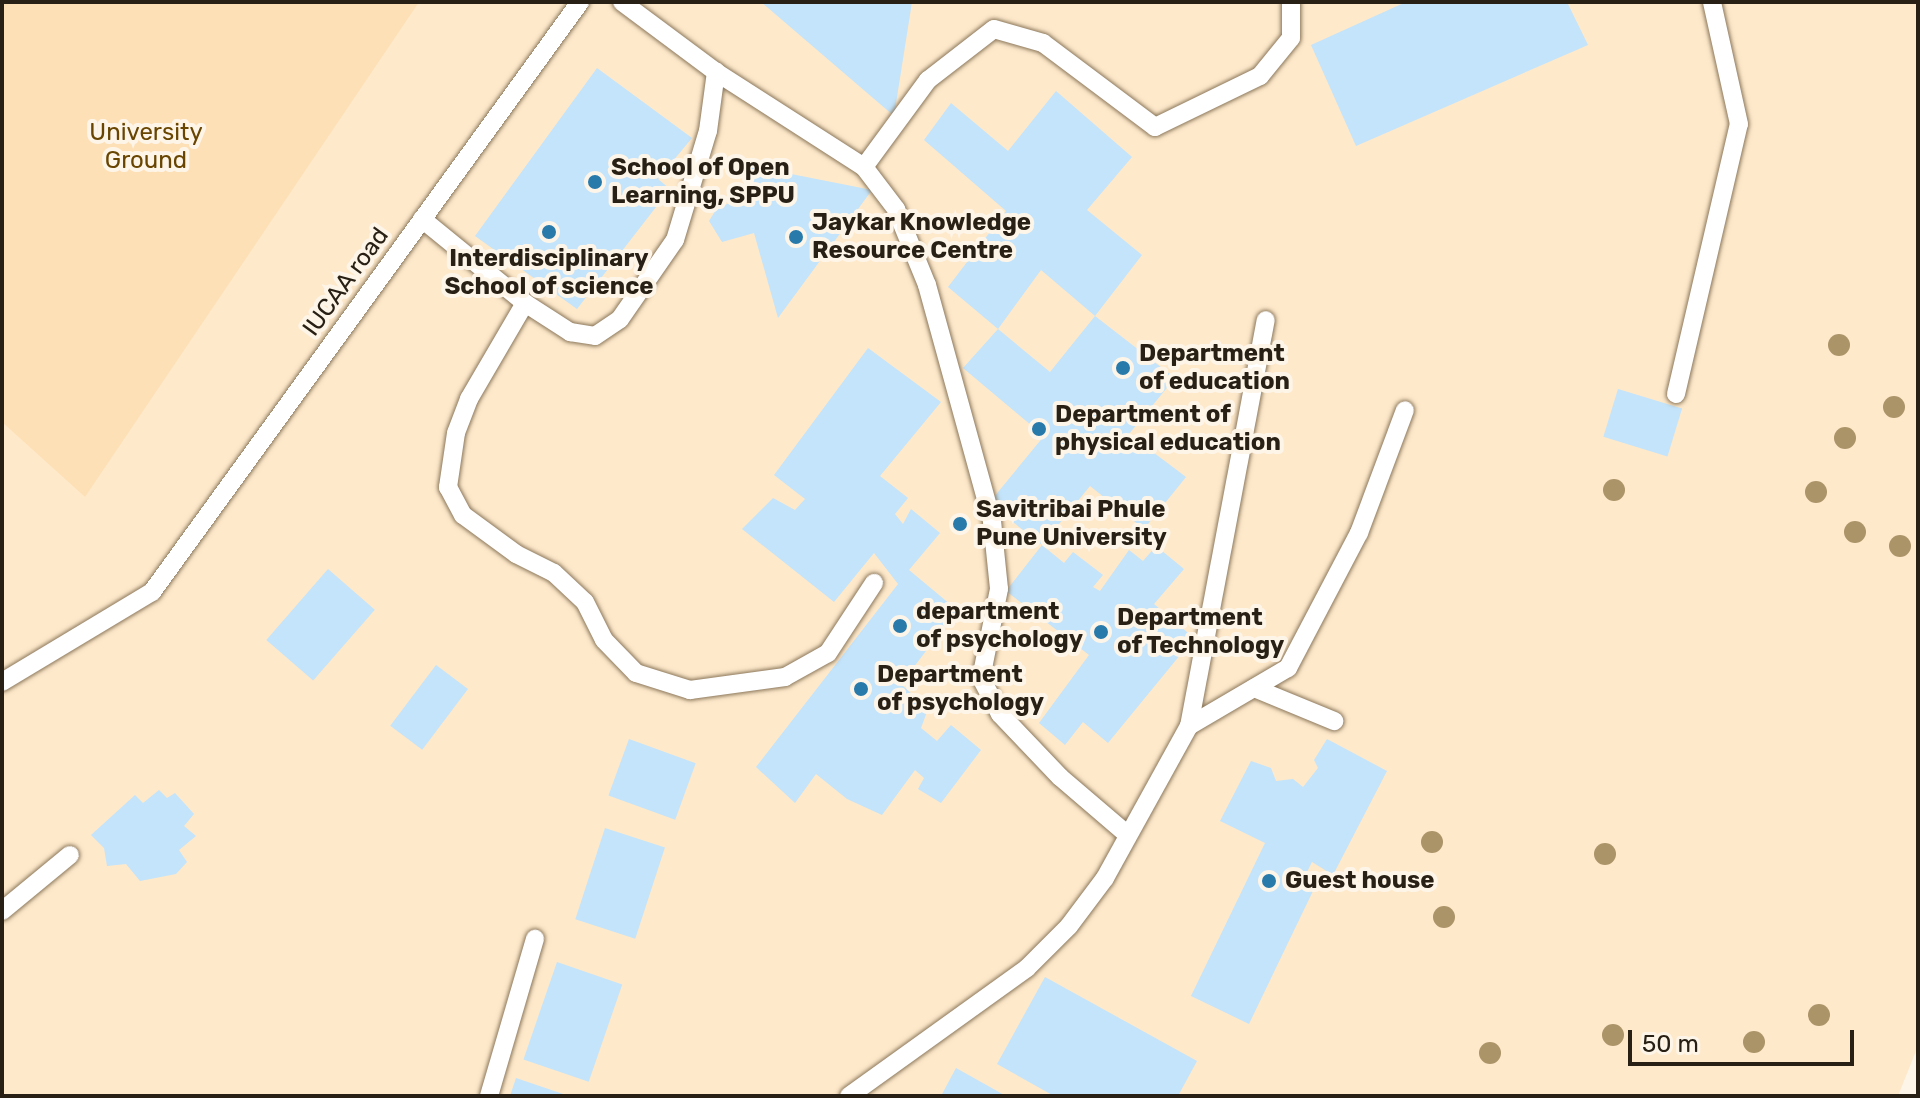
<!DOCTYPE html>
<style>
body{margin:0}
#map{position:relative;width:1920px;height:1098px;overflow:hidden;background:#fef5e9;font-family:Rubik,sans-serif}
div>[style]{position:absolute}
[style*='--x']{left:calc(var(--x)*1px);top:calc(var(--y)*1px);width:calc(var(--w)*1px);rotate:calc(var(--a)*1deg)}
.built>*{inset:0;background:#fee9cb}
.green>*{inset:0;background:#fee0b6}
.building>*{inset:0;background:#c3e4fb;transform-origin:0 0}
.roads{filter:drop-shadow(0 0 2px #8b775b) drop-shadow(0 0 2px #8b775b)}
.service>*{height:18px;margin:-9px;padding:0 9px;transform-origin:9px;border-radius:9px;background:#fff}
.trees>*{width:22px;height:22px;margin:-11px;border-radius:50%;background:#ac9469}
.dots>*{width:22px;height:22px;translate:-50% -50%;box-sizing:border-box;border:4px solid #fef5e9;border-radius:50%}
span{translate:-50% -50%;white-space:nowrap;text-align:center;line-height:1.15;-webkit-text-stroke:8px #fef5e9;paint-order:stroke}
.park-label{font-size:24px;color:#684500}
.poi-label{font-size:24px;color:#282014;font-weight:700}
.left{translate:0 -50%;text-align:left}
.street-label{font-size:24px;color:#282014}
.frame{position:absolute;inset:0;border:4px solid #282014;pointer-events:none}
.scale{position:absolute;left:1628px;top:1030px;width:226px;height:36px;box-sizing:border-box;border:4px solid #282014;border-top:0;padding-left:10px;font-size:24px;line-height:28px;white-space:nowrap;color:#282014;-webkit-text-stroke:6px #fef5e9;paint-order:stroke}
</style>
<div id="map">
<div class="built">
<i style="clip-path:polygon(2px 2px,1918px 2px,1918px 1046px,1898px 1096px,2px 1096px)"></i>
</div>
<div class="green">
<i style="clip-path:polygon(2px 2px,419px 2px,85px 497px,2px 422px)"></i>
</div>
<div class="building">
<i style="clip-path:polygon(761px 2px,912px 2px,894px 116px)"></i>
<i style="clip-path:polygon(1406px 2px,1567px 2px,1588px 45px,1356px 146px,1311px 45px)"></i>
<i style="clip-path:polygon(597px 68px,692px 138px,658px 179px,670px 189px,577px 309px,475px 236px)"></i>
<i style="clip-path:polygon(1056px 91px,1132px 157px,1087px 210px,1142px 255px,1095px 316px,1041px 270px,998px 329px,948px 287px,1006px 211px,924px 140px,951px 103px,1008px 151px)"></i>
<i style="clip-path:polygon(740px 164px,872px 190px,778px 318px,754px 233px,722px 242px,709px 221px,717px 208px,748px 196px)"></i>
<i style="clip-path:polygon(1095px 316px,1175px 378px,1129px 434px,1186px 477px,1144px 529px,1090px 486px,1042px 545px,989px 503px,1044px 436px,963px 368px,998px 329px,1050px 372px)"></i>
<i style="clip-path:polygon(868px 348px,941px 402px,880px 476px,908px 498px,895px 514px,903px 524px,911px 509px,940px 533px,909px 570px,957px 610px,901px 684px,928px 709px,921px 728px,937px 741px,951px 725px,981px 750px,941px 803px,918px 789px,924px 778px,915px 770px,882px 815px,847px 799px,816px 774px,795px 803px,756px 767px,898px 584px,874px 553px,834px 602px,742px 529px,773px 498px,795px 510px,805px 499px,774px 475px)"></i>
<i style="left:1618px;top:389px;width:67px;height:50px;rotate:17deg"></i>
<i style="clip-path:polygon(1042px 545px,1064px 563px,1073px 552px,1103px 575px,1093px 587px,1100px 591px,1129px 550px,1143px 561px,1156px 546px,1184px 569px,1154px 604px,1194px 638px,1108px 743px,1083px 722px,1065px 745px,1039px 723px,1089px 655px,1006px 591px)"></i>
<i style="left:328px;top:569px;width:62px;height:94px;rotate:41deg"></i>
<i style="left:436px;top:665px;width:40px;height:76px;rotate:37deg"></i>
<i style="left:629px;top:739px;width:71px;height:60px;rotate:20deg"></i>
<i style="clip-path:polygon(1327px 739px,1387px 771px,1333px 875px,1312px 862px,1301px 884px,1313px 891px,1249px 1024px,1191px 996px,1265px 843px,1220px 821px,1251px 761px,1271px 768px,1276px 781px,1293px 779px,1303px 787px,1318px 768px,1314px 760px)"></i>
<i style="clip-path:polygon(159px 790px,167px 798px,175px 793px,194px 814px,184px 826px,196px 836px,179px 850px,187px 862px,176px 874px,140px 881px,126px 864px,107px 866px,104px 848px,91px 835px,135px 795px,143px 803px)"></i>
<i style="left:605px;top:828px;width:63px;height:96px;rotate:18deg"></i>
<i style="left:557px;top:962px;width:69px;height:103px;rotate:19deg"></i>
<i style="clip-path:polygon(1045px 977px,1197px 1061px,1178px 1096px,1054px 1096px,997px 1064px)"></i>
<i style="clip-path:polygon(956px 1068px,1006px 1096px,941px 1096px)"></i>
<i style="clip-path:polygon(516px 1078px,569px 1096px,510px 1096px)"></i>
</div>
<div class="roads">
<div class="service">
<i style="--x:622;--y:2;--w:117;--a:36.7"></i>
<i style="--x:716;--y:72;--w:176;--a:32.7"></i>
<i style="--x:864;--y:167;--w:53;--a:52.7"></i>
<i style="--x:896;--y:209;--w:82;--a:67.8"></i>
<i style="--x:927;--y:285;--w:245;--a:74.6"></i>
<i style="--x:992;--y:521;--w:68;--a:84.1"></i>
<i style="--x:999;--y:589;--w:91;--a:101.4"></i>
<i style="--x:981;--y:678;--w:41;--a:62.2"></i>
<i style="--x:1000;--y:714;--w:87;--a:46.4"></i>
<i style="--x:1060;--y:777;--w:89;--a:40.5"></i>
<i style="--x:864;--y:167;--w:108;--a:-53.7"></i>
<i style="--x:928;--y:80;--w:83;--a:-37.7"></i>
<i style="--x:994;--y:29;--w:51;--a:15.9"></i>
<i style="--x:1043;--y:43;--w:140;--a:36.9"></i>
<i style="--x:1155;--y:127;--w:117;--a:-25.9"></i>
<i style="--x:1260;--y:76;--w:49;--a:-50.8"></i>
<i style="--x:1291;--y:38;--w:36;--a:-90"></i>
<i style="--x:422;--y:219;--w:133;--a:39.2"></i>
<i style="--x:525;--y:303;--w:54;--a:32.8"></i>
<i style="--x:570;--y:332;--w:25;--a:9"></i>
<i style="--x:595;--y:336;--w:30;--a:-34"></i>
<i style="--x:620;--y:319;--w:96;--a:-55.2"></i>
<i style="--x:675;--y:240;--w:114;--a:-73.2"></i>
<i style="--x:708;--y:131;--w:60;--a:-82.3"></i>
<i style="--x:525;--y:303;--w:111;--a:120.3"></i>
<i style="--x:469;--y:399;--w:36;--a:111"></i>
<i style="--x:456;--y:433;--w:55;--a:98.4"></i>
<i style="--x:448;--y:487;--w:32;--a:62"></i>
<i style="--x:463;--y:515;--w:66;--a:36.3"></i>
<i style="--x:516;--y:554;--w:42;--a:26.6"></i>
<i style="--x:554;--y:573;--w:42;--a:43.1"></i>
<i style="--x:585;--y:602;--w:42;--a:63.4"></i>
<i style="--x:604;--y:640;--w:46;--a:45.9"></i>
<i style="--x:636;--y:673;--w:57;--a:17.5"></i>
<i style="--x:690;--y:690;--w:96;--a:-7.8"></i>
<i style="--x:785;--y:677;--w:49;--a:-29.2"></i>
<i style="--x:828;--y:653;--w:84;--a:-56.7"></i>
<i style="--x:1676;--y:394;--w:277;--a:-76.9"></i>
<i style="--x:1739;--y:124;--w:125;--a:-102.5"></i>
<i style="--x:2;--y:682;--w:175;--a:-31"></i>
<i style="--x:152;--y:592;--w:729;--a:-54.04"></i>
<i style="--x:1254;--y:688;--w:87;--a:22.4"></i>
<i style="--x:1189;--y:726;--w:115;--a:-30.4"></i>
<i style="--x:1288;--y:668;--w:153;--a:-62.3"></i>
<i style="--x:1359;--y:533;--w:131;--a:-69.5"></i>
<i style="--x:2;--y:911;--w:88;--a:-39.5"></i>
<i style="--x:489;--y:1096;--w:164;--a:-73.7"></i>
<i style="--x:849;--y:1096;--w:219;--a:-35.7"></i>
<i style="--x:1027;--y:968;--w:59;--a:-45"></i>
<i style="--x:1069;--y:926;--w:60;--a:-53.1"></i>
<i style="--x:1105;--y:878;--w:174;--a:-61.1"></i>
<i style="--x:1189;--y:726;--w:413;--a:-79.3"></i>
</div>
</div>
<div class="trees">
<i style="left:1839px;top:345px"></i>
<i style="left:1894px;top:407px"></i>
<i style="left:1845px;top:438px"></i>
<i style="left:1614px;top:490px"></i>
<i style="left:1816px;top:492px"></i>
<i style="left:1855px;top:532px"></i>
<i style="left:1900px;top:546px"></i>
<i style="left:1432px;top:842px"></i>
<i style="left:1605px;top:854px"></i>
<i style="left:1444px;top:917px"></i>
<i style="left:1819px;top:1015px"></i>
<i style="left:1613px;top:1035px"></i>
<i style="left:1754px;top:1042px"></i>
<i style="left:1490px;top:1053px"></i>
</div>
<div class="dots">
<i style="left:595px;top:182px;background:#287aab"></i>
<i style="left:549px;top:232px;background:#287aab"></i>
<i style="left:796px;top:237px;background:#287aab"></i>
<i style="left:1123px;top:368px;background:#287aab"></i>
<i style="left:1039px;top:429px;background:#287aab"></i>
<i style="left:960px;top:524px;background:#287aab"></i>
<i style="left:900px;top:626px;background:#287aab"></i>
<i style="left:1101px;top:632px;background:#287aab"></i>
<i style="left:861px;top:689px;background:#287aab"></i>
<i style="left:1269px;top:881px;background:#287aab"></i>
</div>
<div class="park-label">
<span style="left:146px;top:147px">University<br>Ground</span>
</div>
<div class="poi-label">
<span class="left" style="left:611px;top:182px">School of Open<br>Learning, SPPU</span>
<span class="left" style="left:812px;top:237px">Jaykar Knowledge<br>Resource Centre</span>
<span style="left:549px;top:273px">Interdisciplinary<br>School of science</span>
<span class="left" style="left:1139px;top:368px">Department<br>of education</span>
<span class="left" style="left:1055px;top:429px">Department of<br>physical education</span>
<span class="left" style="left:976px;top:524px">Savitribai Phule<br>Pune University</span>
<span class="left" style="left:916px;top:626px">department<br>of psychology</span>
<span class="left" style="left:1117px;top:632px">Department<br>of Technology</span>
<span class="left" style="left:877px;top:689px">Department<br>of psychology</span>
<span class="left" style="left:1285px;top:881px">Guest house</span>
</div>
<div class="street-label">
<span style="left:346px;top:282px;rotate:-54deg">IUCAA road</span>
</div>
<div class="frame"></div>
<div class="scale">50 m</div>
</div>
